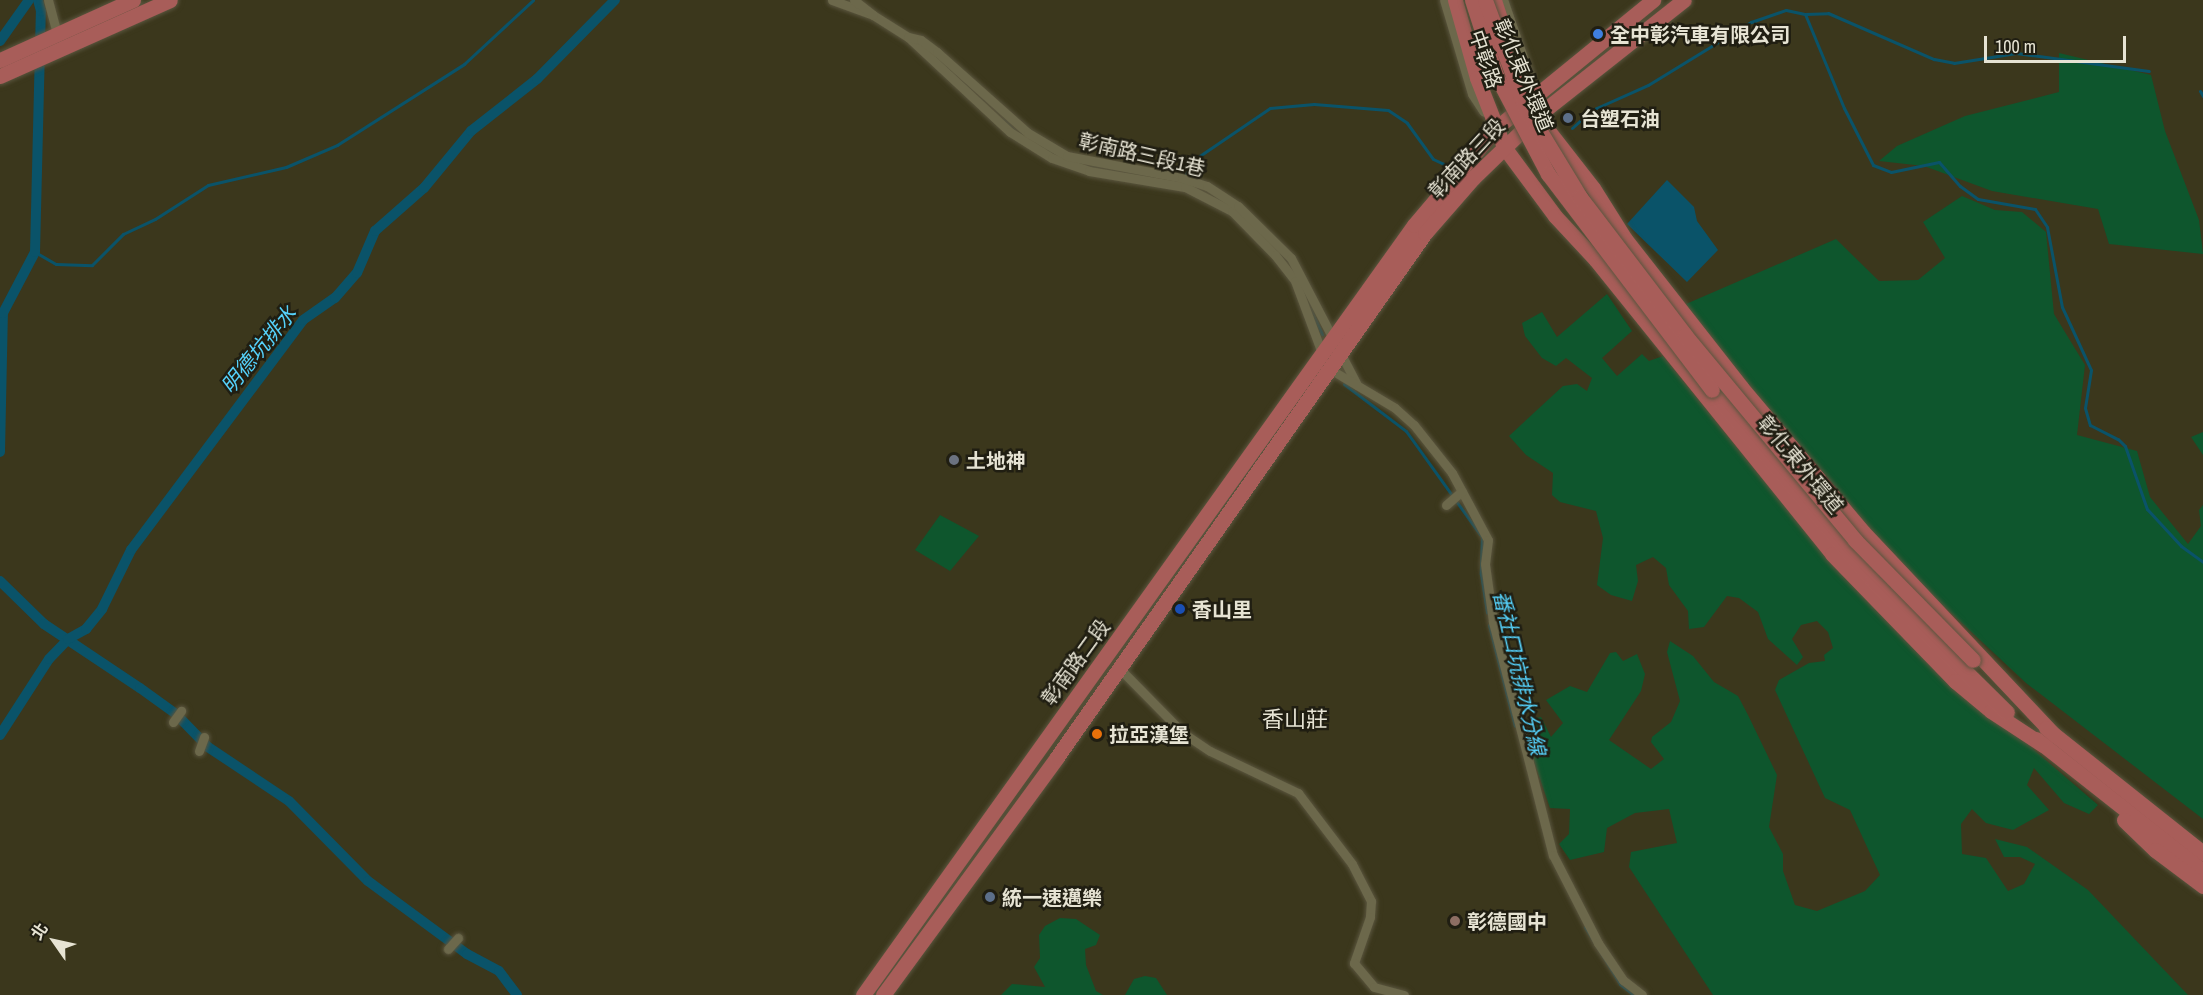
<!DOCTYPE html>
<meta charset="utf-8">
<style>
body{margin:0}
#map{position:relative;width:2203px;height:995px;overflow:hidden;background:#3b371c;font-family:"Archivo Narrow","Noto Sans TC",sans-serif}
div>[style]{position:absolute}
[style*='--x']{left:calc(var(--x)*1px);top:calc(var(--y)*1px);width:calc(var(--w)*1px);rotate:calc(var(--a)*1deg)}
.green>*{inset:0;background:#0e562d}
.water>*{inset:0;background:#0a5369}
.stream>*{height:3px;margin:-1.5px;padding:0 1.5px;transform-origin:1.5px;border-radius:1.5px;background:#0a5369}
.canal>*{height:10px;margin:-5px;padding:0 5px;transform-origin:5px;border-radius:5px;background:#0a5369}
.roads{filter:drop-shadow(0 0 2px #5a553e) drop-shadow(0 0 2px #5a553e)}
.minor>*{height:9px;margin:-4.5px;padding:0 4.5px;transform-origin:4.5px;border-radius:4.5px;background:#6c684b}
.tertiary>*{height:12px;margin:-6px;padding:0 6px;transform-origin:6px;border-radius:6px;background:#6c684b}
.primary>*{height:15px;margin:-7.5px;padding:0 7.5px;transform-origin:7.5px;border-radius:7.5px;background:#a85d59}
.bridges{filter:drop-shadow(0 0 2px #5a553e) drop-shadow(0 0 2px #5a553e)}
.primary-bridge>*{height:15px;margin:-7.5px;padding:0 7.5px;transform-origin:7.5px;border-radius:7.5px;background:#a85d59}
.dots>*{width:16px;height:16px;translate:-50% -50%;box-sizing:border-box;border:3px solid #201e12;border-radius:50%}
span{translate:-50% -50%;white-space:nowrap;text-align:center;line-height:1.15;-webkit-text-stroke:5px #201e12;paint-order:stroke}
.poi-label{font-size:20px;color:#e6e3d3;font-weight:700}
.left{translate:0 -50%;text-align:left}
.street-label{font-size:20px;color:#e6e3d3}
.water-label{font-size:21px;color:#55d1fa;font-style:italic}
.quarter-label{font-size:22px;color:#e6e3d3}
.north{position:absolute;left:24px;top:911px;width:60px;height:60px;-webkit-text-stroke:4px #201e12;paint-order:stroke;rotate:304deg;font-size:16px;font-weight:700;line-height:24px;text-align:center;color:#e6e3d3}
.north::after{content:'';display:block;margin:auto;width:21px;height:27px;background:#e6e3d3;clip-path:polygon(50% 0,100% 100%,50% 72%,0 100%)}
.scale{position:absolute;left:1984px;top:36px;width:142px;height:27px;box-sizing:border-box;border:3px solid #e6e3d3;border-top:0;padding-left:8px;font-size:18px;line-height:21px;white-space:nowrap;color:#e6e3d3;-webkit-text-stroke:4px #201e12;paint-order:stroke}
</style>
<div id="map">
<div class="green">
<i style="clip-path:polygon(2059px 53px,2151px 75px,2165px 131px,2199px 220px,2203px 254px,2109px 244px,2098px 209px,1992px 191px,1924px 166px,1879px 161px,1897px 146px,1965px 116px,2059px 92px)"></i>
<i style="clip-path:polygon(1962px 196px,1995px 210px,2022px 212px,2046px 232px,2054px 314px,2085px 365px,2077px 435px,2137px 451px,2150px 497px,2188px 544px,2201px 526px,2199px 510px,2203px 505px,2203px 819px,2026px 683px,1904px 569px,1728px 368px,1686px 304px,1836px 239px,1879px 281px,1918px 280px,1945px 258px,1923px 222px)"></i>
<i style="clip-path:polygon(1607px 294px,1632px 331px,1602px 358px,1617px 376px,1642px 354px,1649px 361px,1663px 356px,1759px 475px,2004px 724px,2098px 805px,2089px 814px,2064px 803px,2034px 768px,2027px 785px,2049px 810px,2013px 830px,1986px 823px,1972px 809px,1961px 824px,1962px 854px,1986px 858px,2008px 891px,2024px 884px,2035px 864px,2020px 857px,2004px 857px,1995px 839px,2027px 847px,2088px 890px,2188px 995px,1713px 995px,1629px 867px,1631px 852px,1677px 843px,1669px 809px,1635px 813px,1607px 828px,1604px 852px,1570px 860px,1559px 844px,1569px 834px,1570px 809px,1550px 808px,1530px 750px,1528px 720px,1541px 717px,1551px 737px,1563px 723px,1546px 700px,1570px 686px,1587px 692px,1610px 653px,1616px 652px,1623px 661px,1637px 654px,1645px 674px,1641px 691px,1609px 740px,1651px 769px,1664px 759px,1651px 742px,1652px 737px,1671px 722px,1680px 701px,1667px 652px,1670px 641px,1693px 656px,1714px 682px,1738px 696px,1748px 715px,1777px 775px,1769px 827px,1783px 854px,1783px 871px,1795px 905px,1817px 911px,1865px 891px,1880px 875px,1850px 810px,1825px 798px,1775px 690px,1779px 680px,1809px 663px,1825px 661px,1824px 655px,1833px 648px,1828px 632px,1817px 621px,1801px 625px,1792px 639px,1803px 657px,1797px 665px,1768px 639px,1758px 612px,1739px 598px,1727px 596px,1704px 627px,1689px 629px,1688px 611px,1669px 585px,1666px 568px,1653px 557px,1636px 565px,1638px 581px,1632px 601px,1611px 595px,1597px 585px,1603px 538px,1596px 511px,1560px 502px,1552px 495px,1553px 473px,1526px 455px,1509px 436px,1563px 386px,1577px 384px,1587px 391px,1592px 378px,1566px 358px,1556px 366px,1542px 358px,1525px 336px,1522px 323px,1542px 312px,1557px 337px)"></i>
<i style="clip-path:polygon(2203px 432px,2203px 455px,2191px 437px)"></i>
<i style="clip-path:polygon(940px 515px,979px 536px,950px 571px,915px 550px)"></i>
<i style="clip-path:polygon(1060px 918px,1076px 919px,1100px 935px,1096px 945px,1085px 949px,1086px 965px,1096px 991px,1103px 995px,1001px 995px,1012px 984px,1045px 987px,1034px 967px,1040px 958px,1039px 935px,1045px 926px)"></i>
<i style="clip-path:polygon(1145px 976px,1156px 978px,1167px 995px,1125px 995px,1134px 979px)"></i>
</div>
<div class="water">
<i style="clip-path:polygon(1667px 180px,1694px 207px,1697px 221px,1718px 250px,1687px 282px,1627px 224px)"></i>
</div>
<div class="stream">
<i style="--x:1805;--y:14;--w:23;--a:-2"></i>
<i style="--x:1828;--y:13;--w:116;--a:23.5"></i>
<i style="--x:1934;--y:59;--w:20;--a:11"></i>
<i style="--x:1954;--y:63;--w:63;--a:-9.2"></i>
<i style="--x:2016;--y:53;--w:134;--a:7.7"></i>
<i style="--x:2200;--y:91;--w:6;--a:59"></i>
<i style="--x:1004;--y:120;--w:14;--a:45"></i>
<i style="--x:1572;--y:128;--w:27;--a:-42"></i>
<i style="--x:1592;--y:110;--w:61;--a:-24.1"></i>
<i style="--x:1648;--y:85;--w:121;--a:-31.5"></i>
<i style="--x:1751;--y:22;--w:37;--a:-19"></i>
<i style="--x:1786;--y:10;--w:19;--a:12"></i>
<i style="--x:1805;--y:14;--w:102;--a:67.5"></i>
<i style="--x:1844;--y:108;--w:64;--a:63"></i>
<i style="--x:1873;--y:165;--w:19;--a:21"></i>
<i style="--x:1891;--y:172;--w:49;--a:-11.8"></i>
<i style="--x:1939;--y:162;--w:32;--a:49"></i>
<i style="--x:1960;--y:186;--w:22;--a:36"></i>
<i style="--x:1978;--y:199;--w:58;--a:10"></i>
<i style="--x:2035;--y:209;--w:22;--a:56"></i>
<i style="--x:2047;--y:227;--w:81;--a:79.4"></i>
<i style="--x:2062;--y:307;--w:69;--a:65.3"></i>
<i style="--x:2091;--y:370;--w:38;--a:99"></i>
<i style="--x:2085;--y:408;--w:18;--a:74"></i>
<i style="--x:2090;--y:425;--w:31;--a:27"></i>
<i style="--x:2118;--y:439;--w:10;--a:45"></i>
<i style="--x:2125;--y:446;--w:67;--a:70.8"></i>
<i style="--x:2147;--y:509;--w:50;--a:47.4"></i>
<i style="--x:2181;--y:546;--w:27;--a:36"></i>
<i style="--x:1081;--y:164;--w:22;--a:10"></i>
<i style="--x:1185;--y:175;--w:22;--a:-54"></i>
<i style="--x:1198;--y:157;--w:87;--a:-34.2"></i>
<i style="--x:1270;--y:108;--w:44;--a:-5.2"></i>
<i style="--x:1314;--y:104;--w:74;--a:4.6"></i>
<i style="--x:1388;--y:110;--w:23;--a:34"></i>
<i style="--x:1407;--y:123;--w:44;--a:54.2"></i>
<i style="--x:1433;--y:159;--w:17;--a:25"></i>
<i style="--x:35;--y:252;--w:24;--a:30"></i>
<i style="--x:56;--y:264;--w:36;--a:2"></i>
<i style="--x:92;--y:265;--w:44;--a:-45"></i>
<i style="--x:123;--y:234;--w:35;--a:-25"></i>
<i style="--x:155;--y:219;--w:63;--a:-32.7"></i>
<i style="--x:208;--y:185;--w:80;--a:-13"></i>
<i style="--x:286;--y:167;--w:56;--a:-23.3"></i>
<i style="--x:337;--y:145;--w:151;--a:-32.5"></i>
<i style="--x:464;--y:64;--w:94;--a:-42.8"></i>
<i style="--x:1305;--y:296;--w:42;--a:65.9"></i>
<i style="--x:1344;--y:384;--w:78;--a:37.2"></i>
<i style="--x:1406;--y:431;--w:130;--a:54.4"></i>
<i style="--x:1482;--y:537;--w:37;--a:92"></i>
<i style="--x:1481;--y:574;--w:39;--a:81"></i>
<i style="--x:1489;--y:625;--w:104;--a:75.6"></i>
<i style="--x:1585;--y:927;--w:67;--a:58.4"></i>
<i style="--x:1620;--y:984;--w:18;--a:38"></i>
</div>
<div class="canal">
<i style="--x:0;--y:41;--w:50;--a:-54.7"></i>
<i style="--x:0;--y:452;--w:139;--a:-88.8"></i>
<i style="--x:3;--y:313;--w:69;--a:-62.3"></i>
<i style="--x:35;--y:252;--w:241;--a:-88.6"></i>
<i style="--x:41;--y:11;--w:11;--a:-105"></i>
<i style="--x:0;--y:581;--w:62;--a:44.3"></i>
<i style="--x:44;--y:624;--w:115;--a:33.7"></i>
<i style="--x:140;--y:688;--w:44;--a:35.8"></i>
<i style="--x:176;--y:714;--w:46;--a:45.9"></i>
<i style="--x:208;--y:747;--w:97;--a:33.7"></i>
<i style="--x:289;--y:801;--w:112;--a:45.4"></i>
<i style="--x:368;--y:881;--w:123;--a:36.4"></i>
<i style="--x:467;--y:954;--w:36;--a:28"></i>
<i style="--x:499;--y:971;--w:30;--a:53"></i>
<i style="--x:0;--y:735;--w:90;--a:-57.2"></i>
<i style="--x:49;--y:659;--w:28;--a:-46"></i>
<i style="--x:68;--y:639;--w:21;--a:-29"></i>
<i style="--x:86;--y:629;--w:26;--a:-51"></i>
<i style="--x:102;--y:609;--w:66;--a:-63.8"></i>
<i style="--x:131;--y:550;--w:287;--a:-53.2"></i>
<i style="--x:303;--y:320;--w:39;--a:-35"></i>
<i style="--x:335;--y:298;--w:33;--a:-49"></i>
<i style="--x:357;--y:273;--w:46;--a:-66.8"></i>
<i style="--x:375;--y:231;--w:65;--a:-41.3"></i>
<i style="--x:424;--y:188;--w:74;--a:-50.5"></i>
<i style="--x:471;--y:131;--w:84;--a:-38.2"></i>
<i style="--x:537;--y:79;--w:111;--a:-45.4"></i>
</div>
<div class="roads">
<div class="minor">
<i style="--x:48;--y:0;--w:35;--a:75"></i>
<i style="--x:832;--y:0;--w:44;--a:20.1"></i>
<i style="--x:873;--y:15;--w:41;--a:32.2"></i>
<i style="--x:908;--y:37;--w:139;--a:43"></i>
<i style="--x:1010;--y:132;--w:49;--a:31.8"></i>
<i style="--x:1052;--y:158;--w:39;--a:19"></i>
<i style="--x:1089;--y:171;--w:97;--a:9.5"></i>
<i style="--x:1185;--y:187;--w:53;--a:27.1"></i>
<i style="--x:1232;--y:211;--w:62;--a:45.7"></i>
<i style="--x:1275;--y:255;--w:33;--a:52"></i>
<i style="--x:1295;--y:281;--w:80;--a:69.5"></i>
<i style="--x:854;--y:0;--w:24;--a:38"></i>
<i style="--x:908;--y:37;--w:13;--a:13"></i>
<i style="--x:921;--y:40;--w:20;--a:37"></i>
<i style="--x:937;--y:52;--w:122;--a:41.7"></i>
<i style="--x:1028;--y:133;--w:45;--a:30.5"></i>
<i style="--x:1067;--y:156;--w:117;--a:10.8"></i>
<i style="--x:1182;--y:178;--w:26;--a:18"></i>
<i style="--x:1207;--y:186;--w:37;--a:33"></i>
<i style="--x:1238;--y:206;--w:74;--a:44.5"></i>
<i style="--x:1291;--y:258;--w:143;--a:62.5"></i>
<i style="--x:1328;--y:368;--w:78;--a:30.8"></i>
<i style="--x:1395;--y:408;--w:25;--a:42"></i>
<i style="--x:1414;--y:425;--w:61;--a:51.6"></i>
<i style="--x:1452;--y:473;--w:76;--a:61.8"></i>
<i style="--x:1488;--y:540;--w:24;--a:97"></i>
<i style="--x:1485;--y:564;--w:59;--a:82.1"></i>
<i style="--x:1493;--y:622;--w:241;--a:75.6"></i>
<i style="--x:1553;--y:855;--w:99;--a:62.9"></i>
<i style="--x:1598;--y:943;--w:45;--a:56"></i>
<i style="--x:1623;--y:980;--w:24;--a:38"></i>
<i style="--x:1446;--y:505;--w:21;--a:-41"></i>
<i style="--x:1119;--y:668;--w:91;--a:45.4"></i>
<i style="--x:1183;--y:733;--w:32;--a:34"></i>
<i style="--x:1210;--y:751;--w:98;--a:25.5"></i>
<i style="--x:1298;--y:793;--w:89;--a:52.7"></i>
<i style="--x:1352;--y:864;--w:42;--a:62.8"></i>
<i style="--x:1371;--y:901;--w:16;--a:94"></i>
<i style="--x:1370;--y:917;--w:49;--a:109.2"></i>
<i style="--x:1354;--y:963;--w:31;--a:50"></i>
<i style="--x:1374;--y:987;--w:31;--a:15"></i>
<i style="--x:173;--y:722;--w:14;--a:-54"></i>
<i style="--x:199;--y:751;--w:15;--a:-70"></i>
<i style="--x:448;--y:949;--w:15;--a:-48"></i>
</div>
<div class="tertiary">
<i style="--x:1446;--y:0;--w:98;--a:73.4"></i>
<i style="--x:1474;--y:94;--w:20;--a:57"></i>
<i style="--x:1502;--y:0;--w:79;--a:70.9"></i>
<i style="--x:1528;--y:75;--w:23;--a:88"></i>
</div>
<div class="primary">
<i style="--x:1455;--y:0;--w:81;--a:74.2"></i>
<i style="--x:1477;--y:78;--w:74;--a:68.6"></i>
<i style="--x:1504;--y:147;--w:86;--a:53.5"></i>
<i style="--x:1555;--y:216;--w:60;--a:47"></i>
<i style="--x:1596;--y:260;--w:377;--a:51.2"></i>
<i style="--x:1832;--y:554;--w:177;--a:45.9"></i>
<i style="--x:1955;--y:681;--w:47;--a:39.8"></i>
<i style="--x:1991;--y:711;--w:62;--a:33.2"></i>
<i style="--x:1494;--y:0;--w:36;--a:72"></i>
<i style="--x:0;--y:60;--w:146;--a:-24.3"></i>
<i style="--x:0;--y:76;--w:186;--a:-24.1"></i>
<i style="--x:1540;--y:120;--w:86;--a:52.1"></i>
<i style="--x:1593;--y:188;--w:60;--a:57.9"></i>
<i style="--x:1625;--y:239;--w:188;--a:51.9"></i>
<i style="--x:1741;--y:387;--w:189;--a:49.9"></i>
<i style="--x:1863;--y:532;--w:279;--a:46.7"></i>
<i style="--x:1712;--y:390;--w:249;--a:49.7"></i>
<i style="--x:1873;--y:580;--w:188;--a:44.6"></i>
<i style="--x:2046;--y:728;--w:201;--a:38.5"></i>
<i style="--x:2036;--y:739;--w:213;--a:38.3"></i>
<i style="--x:2124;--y:820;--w:43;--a:44.1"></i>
<i style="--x:2155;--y:850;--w:60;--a:36.9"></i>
<i style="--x:863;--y:995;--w:947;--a:-54.41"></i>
<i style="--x:1414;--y:225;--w:127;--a:-49.8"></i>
<i style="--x:1496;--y:128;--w:203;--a:-39.2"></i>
<i style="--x:883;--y:995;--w:295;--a:-53.8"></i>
<i style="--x:1057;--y:757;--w:640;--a:-54.92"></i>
<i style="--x:1425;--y:233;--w:73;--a:-48.9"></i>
<i style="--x:1473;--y:178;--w:89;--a:-44.1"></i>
<i style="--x:1537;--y:116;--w:187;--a:-38.3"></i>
</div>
</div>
<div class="bridges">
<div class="primary-bridge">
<i style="--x:1472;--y:0;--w:79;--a:72.3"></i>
<i style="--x:1496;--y:75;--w:112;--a:62.3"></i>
<i style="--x:1548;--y:174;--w:271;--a:52.8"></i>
<i style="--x:1485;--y:0;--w:110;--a:69.7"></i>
<i style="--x:1523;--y:103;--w:110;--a:58.8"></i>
<i style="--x:1580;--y:197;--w:173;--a:52.7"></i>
<i style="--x:1685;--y:335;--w:266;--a:50.3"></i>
<i style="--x:1855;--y:540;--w:168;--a:45.5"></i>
</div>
</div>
<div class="dots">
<i style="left:1598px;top:34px;background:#3f7fe0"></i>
<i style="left:1568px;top:118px;background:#5c6f8a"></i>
<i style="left:954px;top:460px;background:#6b7280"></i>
<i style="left:1180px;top:609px;background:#1a4fb4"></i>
<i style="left:1097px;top:734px;background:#e8710a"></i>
<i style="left:990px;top:897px;background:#5c6f8a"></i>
<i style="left:1455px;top:921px;background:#8d6e63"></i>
</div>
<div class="poi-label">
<span class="left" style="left:1610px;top:34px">全中彰汽車有限公司</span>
<span class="left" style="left:1580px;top:118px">台塑石油</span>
<span class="left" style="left:966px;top:460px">土地神</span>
<span class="left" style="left:1192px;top:609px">香山里</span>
<span class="left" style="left:1109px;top:734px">拉亞漢堡</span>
<span class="left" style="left:1002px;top:897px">統一速邁樂</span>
<span class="left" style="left:1467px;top:921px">彰德國中</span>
</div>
<div class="street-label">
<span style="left:1486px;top:59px;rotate:71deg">中彰路</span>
<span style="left:1524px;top:75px;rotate:67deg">彰化東外環道</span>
<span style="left:1142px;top:154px;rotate:13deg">彰南路三段1巷</span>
<span style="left:1466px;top:158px;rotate:-47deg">彰南路三段</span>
<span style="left:1801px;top:464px;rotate:50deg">彰化東外環道</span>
<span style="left:1075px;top:662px;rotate:-54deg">彰南路二段</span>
</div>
<div class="water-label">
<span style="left:259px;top:350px;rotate:-51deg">明德坑排水</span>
<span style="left:1519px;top:673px;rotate:77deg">番社口坑排水分線</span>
</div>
<div class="quarter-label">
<span style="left:1295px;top:720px">香山莊</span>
</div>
<div class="north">北</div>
<div class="scale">100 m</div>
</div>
